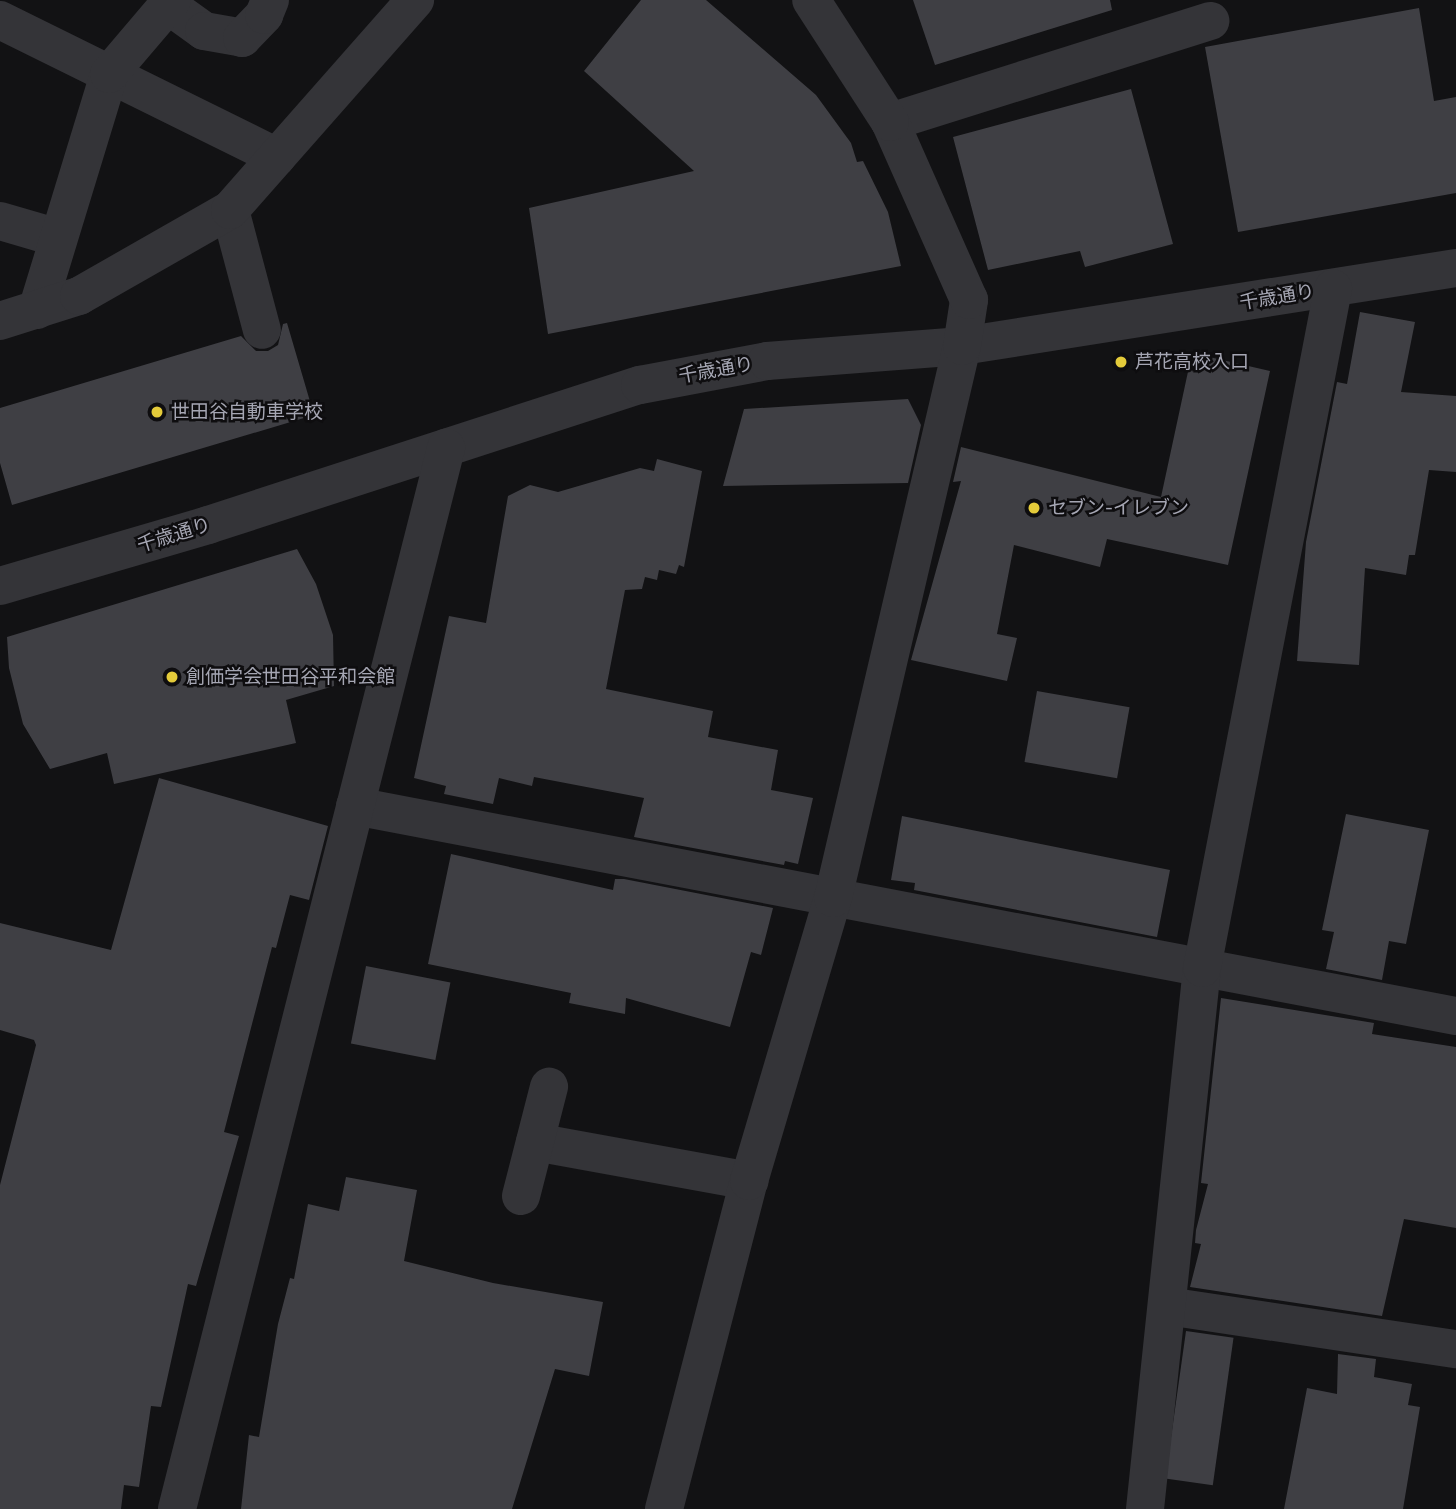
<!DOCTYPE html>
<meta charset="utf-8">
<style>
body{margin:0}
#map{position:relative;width:1456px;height:1509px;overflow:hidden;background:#121214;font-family:Figtree,"Noto Sans JP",sans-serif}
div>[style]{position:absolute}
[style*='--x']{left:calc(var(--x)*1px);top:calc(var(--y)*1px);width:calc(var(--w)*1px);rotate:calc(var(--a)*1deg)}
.building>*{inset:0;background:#3f3f44;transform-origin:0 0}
.minor>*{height:38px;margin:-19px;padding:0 19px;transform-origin:19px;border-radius:19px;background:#343438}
.dots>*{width:19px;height:19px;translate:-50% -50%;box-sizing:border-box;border:4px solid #0e0d0f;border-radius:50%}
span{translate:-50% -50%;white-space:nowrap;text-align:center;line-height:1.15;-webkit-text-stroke:5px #0e0d0f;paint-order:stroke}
.street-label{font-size:19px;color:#a5a6b3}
.poi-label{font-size:19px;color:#a5a6b3}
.left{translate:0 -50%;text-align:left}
</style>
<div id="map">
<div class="building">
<i style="clip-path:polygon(641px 0,706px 0,816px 95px,851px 143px,857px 162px,863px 161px,888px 212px,901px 266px,548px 334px,529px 208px,694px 171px,584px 71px)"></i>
<i style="clip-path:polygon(913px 0,1110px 0,1112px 10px,935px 65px)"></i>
<i style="clip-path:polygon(1419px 8px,1434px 101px,1456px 97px,1456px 193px,1238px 232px,1205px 47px)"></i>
<i style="clip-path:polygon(1131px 89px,1173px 244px,1085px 267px,1080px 251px,988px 270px,953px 137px)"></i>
<i style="clip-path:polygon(1360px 312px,1415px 322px,1401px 392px,1456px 396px,1456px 472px,1429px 470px,1415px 555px,1409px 555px,1406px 575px,1365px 568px,1359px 665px,1297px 661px,1306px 542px,1337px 382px,1347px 384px)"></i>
<i style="clip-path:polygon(287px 323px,314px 415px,12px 505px,0 463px,0 408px,241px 336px,256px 351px,268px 351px,278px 345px,283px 324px)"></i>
<i style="clip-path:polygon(1192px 353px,1270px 371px,1228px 565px,1107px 539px,1100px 567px,1014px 545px,997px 634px,1017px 638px,1007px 681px,911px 660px,961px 481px,953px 482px,961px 447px,1161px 497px)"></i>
<i style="clip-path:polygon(908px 399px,921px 425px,908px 483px,723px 486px,744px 409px)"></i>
<i style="clip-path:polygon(657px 459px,702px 471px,684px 567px,679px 565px,676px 574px,659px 570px,657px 580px,645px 577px,642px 589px,625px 590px,606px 689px,713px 711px,708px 737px,778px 750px,771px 790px,813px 798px,798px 864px,785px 861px,784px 865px,634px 837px,644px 798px,534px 777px,532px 786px,499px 778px,493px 804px,444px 794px,446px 786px,414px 778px,449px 616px,486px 623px,508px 496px,530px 485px,558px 492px,640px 468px,654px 471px)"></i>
<i style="clip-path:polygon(297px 549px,316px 584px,333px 635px,334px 686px,286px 700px,296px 743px,114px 784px,107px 753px,50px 769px,23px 724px,9px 668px,7px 637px)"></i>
<i style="left:1037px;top:691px;width:94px;height:72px;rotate:10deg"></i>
<i style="clip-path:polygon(159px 778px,328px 826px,309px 900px,290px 895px,276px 948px,272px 947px,224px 1132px,239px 1136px,196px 1286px,188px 1284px,161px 1407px,151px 1406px,139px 1487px,124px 1485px,121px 1509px,0 1509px,0 1185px,36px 1045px,34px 1040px,0 1030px,0 923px,111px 950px)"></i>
<i style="clip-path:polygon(1346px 814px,1429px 830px,1406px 944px,1389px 941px,1382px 980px,1326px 969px,1334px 932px,1322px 930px)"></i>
<i style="clip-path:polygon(902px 816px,1170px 870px,1157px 937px,914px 890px,915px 883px,891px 880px)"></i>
<i style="clip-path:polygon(451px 854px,613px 890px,615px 879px,624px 879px,773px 908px,761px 955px,751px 952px,730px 1027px,626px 998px,625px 1014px,569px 1003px,571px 993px,428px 964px)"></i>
<i style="left:366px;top:966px;width:86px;height:79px;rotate:11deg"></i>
<i style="clip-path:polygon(1221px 998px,1374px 1023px,1372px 1034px,1456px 1047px,1456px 1228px,1404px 1219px,1382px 1316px,1190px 1287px,1201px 1244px,1195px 1243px,1196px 1230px,1208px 1184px,1201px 1183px)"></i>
<i style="clip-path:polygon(346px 1177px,417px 1190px,404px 1261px,493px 1283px,603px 1302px,589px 1376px,555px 1369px,512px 1509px,241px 1509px,249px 1435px,259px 1437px,278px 1324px,290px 1278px,294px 1279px,308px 1204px,339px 1211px)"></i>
<i style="left:1186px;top:1331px;width:48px;height:149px;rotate:8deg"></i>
<i style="clip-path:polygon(1338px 1354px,1376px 1359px,1374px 1377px,1412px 1384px,1408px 1405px,1420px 1407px,1403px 1509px,1284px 1509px,1307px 1388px,1337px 1394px)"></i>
</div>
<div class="minor">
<i style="--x:168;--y:5;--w:44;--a:35.8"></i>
<i style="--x:204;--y:31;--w:39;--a:10"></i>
<i style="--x:242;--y:38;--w:32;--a:-46"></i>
<i style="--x:264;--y:15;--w:16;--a:-68"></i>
<i style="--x:0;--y:20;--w:309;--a:26.3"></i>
<i style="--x:890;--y:122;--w:336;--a:-17.5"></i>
<i style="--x:230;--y:210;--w:124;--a:75.1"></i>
<i style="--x:0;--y:221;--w:60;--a:16.3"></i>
<i style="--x:37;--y:310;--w:247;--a:-73"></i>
<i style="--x:109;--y:74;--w:97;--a:-49.6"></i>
<i style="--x:0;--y:321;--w:83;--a:-17.6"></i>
<i style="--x:79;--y:296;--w:174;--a:-29.7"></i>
<i style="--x:230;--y:210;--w:280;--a:-48.6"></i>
<i style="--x:0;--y:586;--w:217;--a:-16.3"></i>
<i style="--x:208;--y:525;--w:454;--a:-18"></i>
<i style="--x:640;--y:385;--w:129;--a:-10.7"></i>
<i style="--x:767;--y:361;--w:196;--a:-4.4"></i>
<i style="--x:962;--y:346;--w:500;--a:-8.97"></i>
<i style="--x:355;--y:806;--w:1121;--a:10.8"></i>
<i style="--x:535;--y:1142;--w:218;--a:10.3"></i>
<i style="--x:521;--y:1196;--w:113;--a:-75.6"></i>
<i style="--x:1167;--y:1306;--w:292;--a:8.5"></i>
<i style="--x:177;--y:1509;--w:1095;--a:-75.77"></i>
<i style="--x:664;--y:1509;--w:339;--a:-75.5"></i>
<i style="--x:749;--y:1181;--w:295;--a:-73.5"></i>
<i style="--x:833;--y:898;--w:567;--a:-76.85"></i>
<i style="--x:962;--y:346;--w:47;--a:-81.3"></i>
<i style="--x:969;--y:300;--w:195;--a:-113.9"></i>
<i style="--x:890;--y:122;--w:145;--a:-122.9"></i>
<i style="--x:1145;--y:1509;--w:544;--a:-83.99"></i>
<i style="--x:1202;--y:968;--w:692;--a:-79.08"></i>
</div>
<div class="dots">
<i style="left:1121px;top:362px;background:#e4cb3a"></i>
<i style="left:157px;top:412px;background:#e4cb3a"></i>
<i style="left:1034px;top:508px;background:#e4cb3a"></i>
<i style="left:172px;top:677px;background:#e4cb3a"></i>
</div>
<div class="street-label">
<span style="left:1277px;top:297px;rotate:-9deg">千歳通り</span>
<span style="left:716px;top:370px;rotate:-10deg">千歳通り</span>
<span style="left:174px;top:535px;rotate:-17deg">千歳通り</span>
</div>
<div class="poi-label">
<span class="left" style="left:1135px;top:362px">芦花高校入口</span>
<span class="left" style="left:171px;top:412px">世田谷自動車学校</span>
<span class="left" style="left:1048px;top:508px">セブン-イレブン</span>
<span class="left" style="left:186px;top:677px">創価学会世田谷平和会館</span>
</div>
</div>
